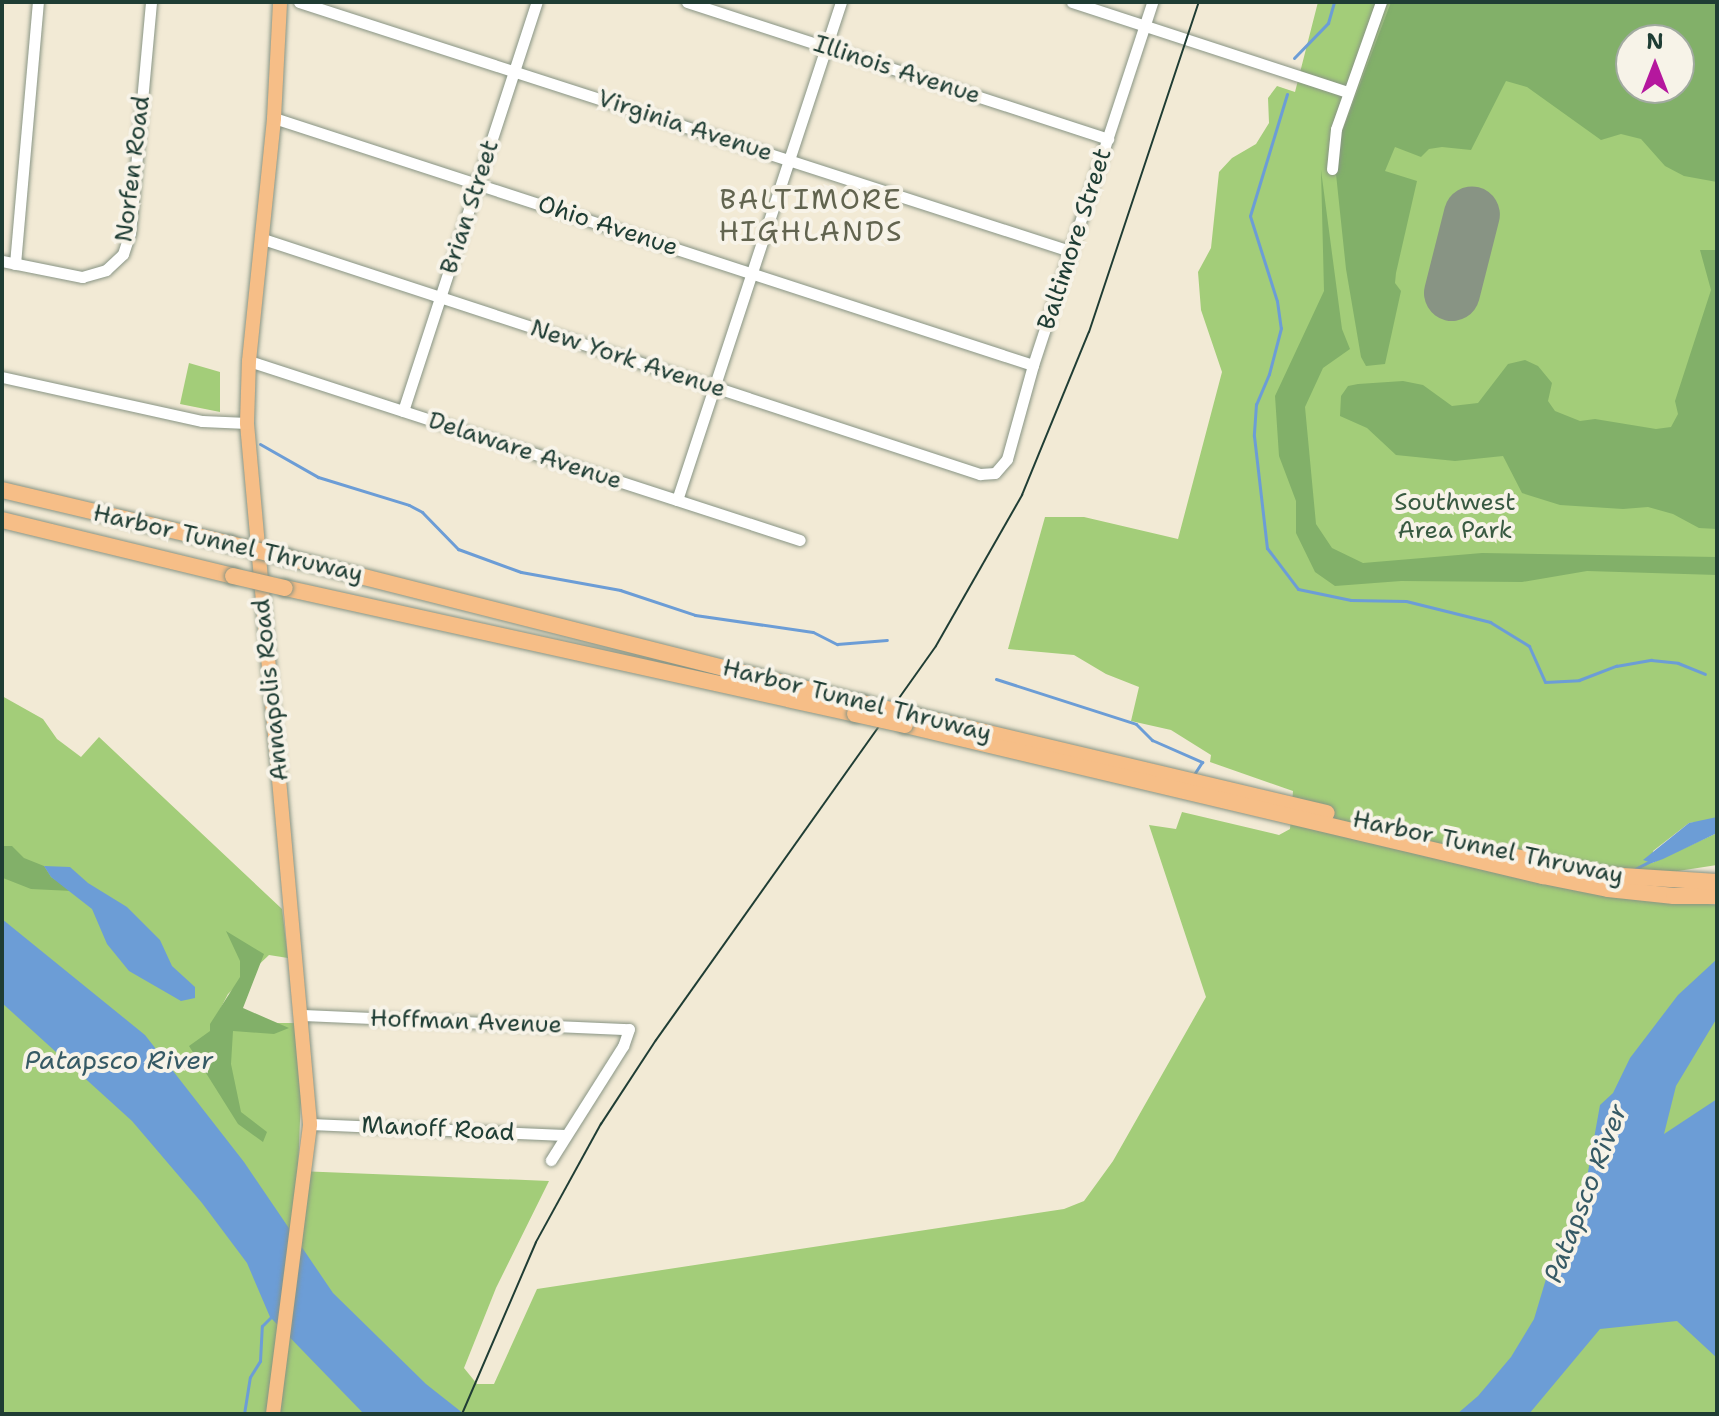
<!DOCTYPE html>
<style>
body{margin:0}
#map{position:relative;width:1719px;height:1416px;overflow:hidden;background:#f2ead5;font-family:"Shantell Sans",sans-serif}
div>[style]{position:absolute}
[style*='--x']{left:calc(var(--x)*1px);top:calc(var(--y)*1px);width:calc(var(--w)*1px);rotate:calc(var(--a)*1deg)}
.green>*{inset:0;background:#a3cd79}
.forest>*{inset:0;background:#82b069}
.water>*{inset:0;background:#6c9dd6}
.stream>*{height:3px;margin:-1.5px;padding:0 1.5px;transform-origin:1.5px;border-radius:1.5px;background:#6c9dd6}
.runway>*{height:56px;margin:-28px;padding:0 28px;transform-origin:28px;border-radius:28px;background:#889484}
.roads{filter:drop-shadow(0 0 2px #889484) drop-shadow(0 0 2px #889484)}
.minor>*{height:11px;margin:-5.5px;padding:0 5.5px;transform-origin:5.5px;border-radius:5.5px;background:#fff}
.major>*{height:14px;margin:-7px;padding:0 7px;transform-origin:7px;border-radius:7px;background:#f6be87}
.highway>*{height:16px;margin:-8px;padding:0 8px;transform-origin:8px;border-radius:8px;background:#f6be87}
.tram>*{height:2px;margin:-1px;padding:0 1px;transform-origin:1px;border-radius:1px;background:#1f3d34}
.bridges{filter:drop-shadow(0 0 2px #889484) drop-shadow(0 0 2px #889484)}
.highway-bridge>*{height:16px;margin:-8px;padding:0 8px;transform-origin:8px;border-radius:8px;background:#f6be87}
span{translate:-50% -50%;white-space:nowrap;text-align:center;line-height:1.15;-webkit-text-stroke:8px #f7f3e8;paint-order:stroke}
.street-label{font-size:24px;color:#1f3d34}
.park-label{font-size:24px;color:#395a42}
.water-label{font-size:26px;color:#365a65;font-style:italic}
.quarter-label{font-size:28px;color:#62644f;letter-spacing:2px}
.frame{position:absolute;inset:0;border:4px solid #1f3d34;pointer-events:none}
.north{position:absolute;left:1615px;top:24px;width:80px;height:80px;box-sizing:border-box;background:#f7f3e8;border:2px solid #a1aaa0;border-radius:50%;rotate:0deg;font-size:22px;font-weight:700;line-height:32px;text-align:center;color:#1f3d34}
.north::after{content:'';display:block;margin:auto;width:28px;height:36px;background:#b5179e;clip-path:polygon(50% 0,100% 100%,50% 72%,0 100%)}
</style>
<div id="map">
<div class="green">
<i style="clip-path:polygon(evenodd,1318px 2px,1717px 2px,1717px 820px,1689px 823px,1653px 851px,1652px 863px,1717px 833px,1717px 865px,1652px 875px,1643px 897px,1717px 905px,1717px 1414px,2px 1414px,2px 696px,43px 719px,57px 739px,81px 757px,99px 737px,282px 909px,288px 958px,269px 955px,228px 994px,213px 1023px,295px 1023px,301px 1096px,298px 1171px,549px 1181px,496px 1288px,464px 1368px,477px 1384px,494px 1384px,537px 1289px,1064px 1209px,1084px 1201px,1113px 1161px,1206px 997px,1149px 825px,1176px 829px,1182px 812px,1279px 835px,1290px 829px,1293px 791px,1210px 762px,1211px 755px,1171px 730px,1131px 721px,1139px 687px,1106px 674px,1074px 655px,1008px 649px,1045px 517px,1084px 517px,1178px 539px,1222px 372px,1201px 310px,1198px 272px,1211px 248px,1219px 172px,1232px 158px,1256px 144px,1269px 123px,1268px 98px,1277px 86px,1295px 92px,1318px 2px,1631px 40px,1679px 40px,1679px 88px,1631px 88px,1631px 40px)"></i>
<i style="clip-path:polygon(189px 363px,220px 372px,220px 412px,180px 404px)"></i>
</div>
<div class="forest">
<i style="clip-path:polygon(evenodd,1391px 2px,1717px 2px,1717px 182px,1684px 176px,1665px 166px,1641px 139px,1621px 134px,1601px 140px,1527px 87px,1506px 81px,1471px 150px,1442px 147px,1429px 149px,1421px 157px,1395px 147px,1385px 171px,1417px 181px,1396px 273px,1395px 283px,1401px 291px,1385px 364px,1366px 366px,1361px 357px,1346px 269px,1336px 174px,1342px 132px,1391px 2px,1631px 40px,1679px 40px,1679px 88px,1631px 88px,1631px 40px)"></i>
<i style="clip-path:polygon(1321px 170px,1342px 329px,1350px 349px,1323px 368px,1305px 407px,1316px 524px,1332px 548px,1363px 563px,1482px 553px,1717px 557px,1717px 575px,1587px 571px,1522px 582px,1401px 581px,1335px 586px,1315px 572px,1296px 533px,1296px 501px,1279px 456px,1275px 396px,1324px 291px)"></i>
<i style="clip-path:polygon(1700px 250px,1717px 250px,1717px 529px,1699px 528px,1673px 514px,1648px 507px,1623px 509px,1560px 505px,1522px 493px,1503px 456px,1455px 461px,1396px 455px,1367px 428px,1340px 416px,1341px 396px,1348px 386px,1358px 384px,1403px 381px,1423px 385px,1452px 406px,1478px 403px,1508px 364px,1525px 360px,1538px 366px,1552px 383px,1548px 401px,1555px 411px,1580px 421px,1595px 419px,1656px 429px,1671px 427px,1678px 414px,1675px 401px,1711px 290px)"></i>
<i style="clip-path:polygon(2px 846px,12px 846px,24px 858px,44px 866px,51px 877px,72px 891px,31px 889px,3px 878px)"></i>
<i style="clip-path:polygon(226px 931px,264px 954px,243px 1008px,289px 1028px,274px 1034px,233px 1031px,231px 1064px,241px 1112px,267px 1132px,263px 1142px,238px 1124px,189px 1046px,210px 1031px,210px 1024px,240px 977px,240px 961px)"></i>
</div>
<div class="water">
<i style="clip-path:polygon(1717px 817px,1717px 833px,1663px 859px,1652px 863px,1643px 860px,1689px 823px)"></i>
<i style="clip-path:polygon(44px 866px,70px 867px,88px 883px,127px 907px,160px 940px,172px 966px,195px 987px,195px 998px,181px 1001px,129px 971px,107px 944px,92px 909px,51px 877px)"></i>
<i style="clip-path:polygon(2px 919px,145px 1035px,244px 1162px,333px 1293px,426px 1384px,464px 1414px,364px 1414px,270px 1317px,247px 1263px,202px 1203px,132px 1121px,2px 1003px)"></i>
<i style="clip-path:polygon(1717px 959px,1717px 1018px,1676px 1086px,1664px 1134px,1717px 1099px,1717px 1358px,1677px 1321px,1600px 1329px,1529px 1414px,1457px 1414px,1478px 1396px,1511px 1357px,1534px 1319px,1549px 1269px,1586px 1183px,1600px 1105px,1613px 1093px,1630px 1058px,1678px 995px)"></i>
</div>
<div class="stream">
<i style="--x:1294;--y:58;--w:49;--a:-45.8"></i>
<i style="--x:1328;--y:23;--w:22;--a:-74"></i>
<i style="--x:1287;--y:94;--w:127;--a:106.9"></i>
<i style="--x:1250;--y:216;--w:89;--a:72.4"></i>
<i style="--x:1277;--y:301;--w:27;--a:82"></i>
<i style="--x:1281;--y:328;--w:48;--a:104.6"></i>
<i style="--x:1269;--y:374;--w:33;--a:113"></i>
<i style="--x:1256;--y:404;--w:32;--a:94"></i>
<i style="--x:1254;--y:436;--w:113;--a:83.4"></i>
<i style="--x:1267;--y:548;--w:51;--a:52.9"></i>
<i style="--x:1298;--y:589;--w:54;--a:11.7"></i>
<i style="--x:1351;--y:600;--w:55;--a:1"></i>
<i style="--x:1406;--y:601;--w:87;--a:14"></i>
<i style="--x:1490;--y:622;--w:46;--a:31.6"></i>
<i style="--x:1529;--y:646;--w:39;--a:66"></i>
<i style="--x:1545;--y:682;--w:34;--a:-3"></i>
<i style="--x:1579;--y:680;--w:40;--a:-21"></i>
<i style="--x:1616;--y:666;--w:36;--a:-10"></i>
<i style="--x:1651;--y:660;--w:27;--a:6"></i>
<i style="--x:1678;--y:663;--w:29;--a:22"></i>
<i style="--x:260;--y:444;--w:67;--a:29.6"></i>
<i style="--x:318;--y:477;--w:95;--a:17.1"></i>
<i style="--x:409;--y:505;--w:15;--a:28"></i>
<i style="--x:422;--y:512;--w:52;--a:45.8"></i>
<i style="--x:458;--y:549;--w:67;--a:20.1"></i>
<i style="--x:521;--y:572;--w:101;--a:10.3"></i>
<i style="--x:620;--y:590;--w:79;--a:18.4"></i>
<i style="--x:695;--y:615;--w:119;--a:8.2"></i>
<i style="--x:813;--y:632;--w:27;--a:27"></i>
<i style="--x:837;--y:644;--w:50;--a:-4.6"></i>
<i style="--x:996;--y:679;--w:147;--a:17.8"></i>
<i style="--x:1136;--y:724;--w:23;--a:45"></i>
<i style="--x:1152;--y:740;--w:55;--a:23.7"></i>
<i style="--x:1202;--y:762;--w:17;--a:123"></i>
<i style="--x:1633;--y:870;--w:20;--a:-27"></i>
<i style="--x:244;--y:1414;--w:37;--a:-81"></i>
<i style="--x:250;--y:1377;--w:19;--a:-58"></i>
<i style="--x:260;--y:1361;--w:35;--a:-87"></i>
<i style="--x:262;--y:1326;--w:13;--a:-45"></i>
</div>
<div class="runway">
<i style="--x:1452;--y:293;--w:81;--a:-75.8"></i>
</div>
<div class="roads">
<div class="minor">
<i style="--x:299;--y:2;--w:810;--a:17.9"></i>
<i style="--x:687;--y:2;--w:443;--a:18"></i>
<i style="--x:1072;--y:2;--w:290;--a:18.1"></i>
<i style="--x:274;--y:118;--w:798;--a:18.03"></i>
<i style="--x:1332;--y:169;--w:40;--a:-84.3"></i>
<i style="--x:1336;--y:129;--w:135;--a:-70.5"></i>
<i style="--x:263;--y:239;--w:755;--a:18.15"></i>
<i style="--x:980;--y:474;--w:15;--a:-4"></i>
<i style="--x:995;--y:473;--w:18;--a:-49"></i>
<i style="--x:1007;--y:459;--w:98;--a:-74.5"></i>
<i style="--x:1033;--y:365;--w:382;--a:-71.8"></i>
<i style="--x:2;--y:261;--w:82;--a:11.3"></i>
<i style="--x:82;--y:277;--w:25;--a:-16"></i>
<i style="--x:106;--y:270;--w:23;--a:-43"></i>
<i style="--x:123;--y:254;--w:22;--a:-72"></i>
<i style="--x:130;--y:233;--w:232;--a:-84.8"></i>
<i style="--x:15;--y:264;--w:263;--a:-85"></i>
<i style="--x:249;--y:361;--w:579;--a:18"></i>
<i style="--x:2;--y:377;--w:205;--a:12.4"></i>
<i style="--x:202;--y:421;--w:45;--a:2.5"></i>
<i style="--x:403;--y:411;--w:430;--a:-71.9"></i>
<i style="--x:677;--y:500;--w:524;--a:-71.77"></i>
<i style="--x:303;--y:1015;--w:326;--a:2.5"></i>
<i style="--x:629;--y:1029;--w:18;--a:109"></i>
<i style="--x:623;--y:1046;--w:135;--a:122.3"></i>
<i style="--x:310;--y:1124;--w:255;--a:2.5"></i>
</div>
<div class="major">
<i style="--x:273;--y:1414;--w:292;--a:-82.7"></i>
<i style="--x:310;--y:1124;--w:704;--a:-95.14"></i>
<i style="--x:247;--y:423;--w:62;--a:-88.2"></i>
<i style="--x:249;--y:361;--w:244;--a:-84.1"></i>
<i style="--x:274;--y:118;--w:116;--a:-87"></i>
</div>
<div class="highway">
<i style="--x:2;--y:490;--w:234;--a:13.3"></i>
<i style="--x:2;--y:520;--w:238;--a:13.6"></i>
<i style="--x:285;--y:557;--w:595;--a:14.2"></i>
<i style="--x:285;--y:588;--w:584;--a:12.46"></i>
<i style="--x:912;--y:715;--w:426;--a:13.3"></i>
<i style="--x:905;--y:725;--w:656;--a:13.32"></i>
<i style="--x:1543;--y:876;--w:66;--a:11.3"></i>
<i style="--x:1608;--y:889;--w:66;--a:6.1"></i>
<i style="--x:1674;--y:896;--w:43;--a:0"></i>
<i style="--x:1501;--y:854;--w:108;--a:11.2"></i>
<i style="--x:1607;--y:875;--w:110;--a:3.6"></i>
</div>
</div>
<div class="tram">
<i style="--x:462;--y:1414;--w:187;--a:-66.7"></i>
<i style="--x:536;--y:1242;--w:135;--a:-61.2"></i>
<i style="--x:601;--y:1124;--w:100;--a:-56.8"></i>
<i style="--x:656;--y:1040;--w:483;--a:-54.6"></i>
<i style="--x:936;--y:646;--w:174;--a:-60.3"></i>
<i style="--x:1022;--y:495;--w:176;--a:-67.7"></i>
<i style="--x:1089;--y:332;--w:348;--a:-71.6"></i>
</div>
<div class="bridges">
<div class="highway-bridge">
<i style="--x:230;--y:544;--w:57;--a:13.3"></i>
<i style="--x:233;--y:576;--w:53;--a:13"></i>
<i style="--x:862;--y:703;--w:51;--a:13.5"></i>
<i style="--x:855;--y:714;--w:51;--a:12.4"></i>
</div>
</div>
<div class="street-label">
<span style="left:897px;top:70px;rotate:18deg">Illinois Avenue</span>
<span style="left:685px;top:126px;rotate:18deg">Virginia Avenue</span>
<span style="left:133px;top:169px;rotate:-83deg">Norfen Road</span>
<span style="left:470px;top:207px;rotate:-72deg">Brian Street</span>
<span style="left:608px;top:226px;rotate:18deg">Ohio Avenue</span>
<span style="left:1075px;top:239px;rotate:-72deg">Baltimore Street</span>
<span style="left:628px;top:359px;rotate:18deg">New York Avenue</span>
<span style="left:525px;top:451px;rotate:18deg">Delaware Avenue</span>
<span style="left:228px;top:544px;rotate:13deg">Harbor Tunnel Thruway</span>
<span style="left:271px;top:690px;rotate:-96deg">Annapolis Road</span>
<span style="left:857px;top:701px;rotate:14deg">Harbor Tunnel Thruway</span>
<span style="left:1488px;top:848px;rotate:12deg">Harbor Tunnel Thruway</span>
<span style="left:466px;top:1022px;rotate:2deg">Hoffman Avenue</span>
<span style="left:438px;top:1129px;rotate:3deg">Manoff Road</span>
</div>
<div class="park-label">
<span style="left:1455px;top:517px">Southwest<br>Area Park</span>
</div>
<div class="water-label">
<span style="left:119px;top:1060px">Patapsco River</span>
<span style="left:1585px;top:1193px;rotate:-69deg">Patapsco River</span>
</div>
<div class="quarter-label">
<span style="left:811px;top:215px">BALTIMORE<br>HIGHLANDS</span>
</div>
<div class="frame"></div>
<div class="north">N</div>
</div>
